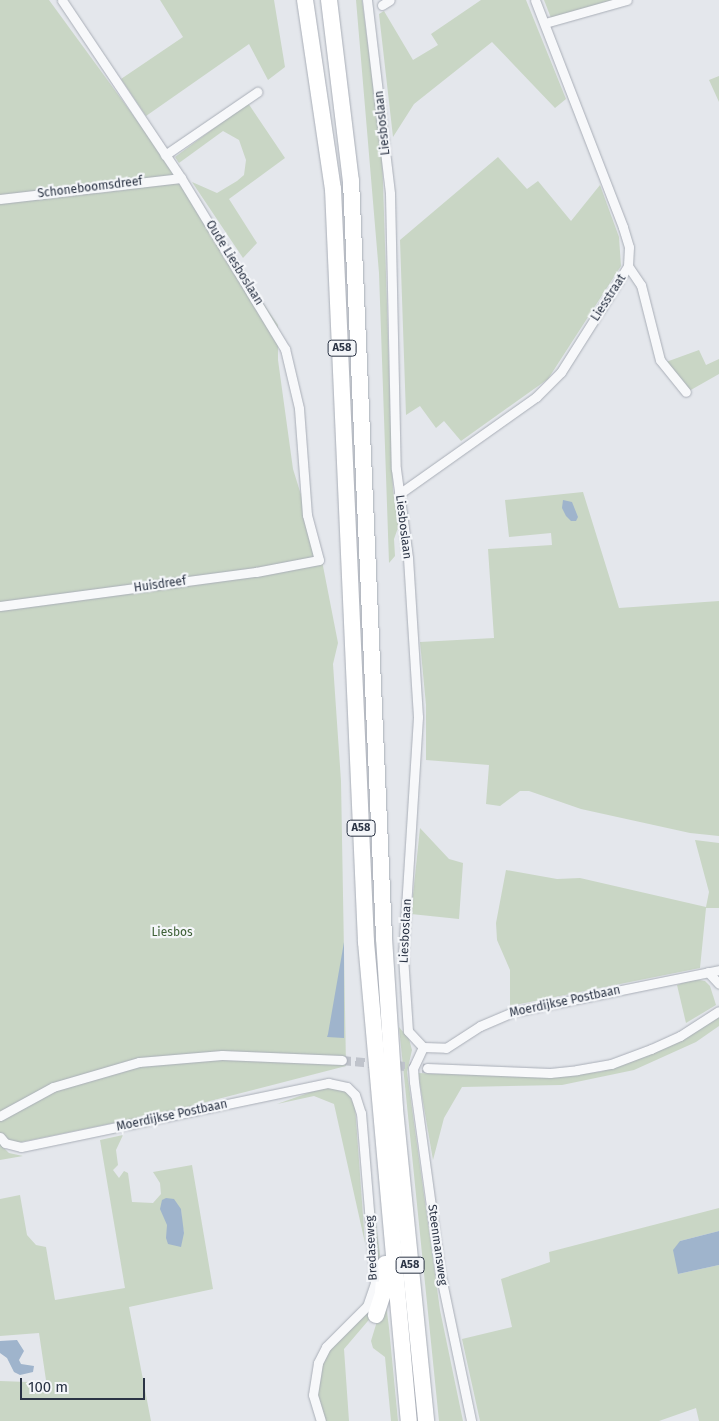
<!DOCTYPE html>
<style>
body{margin:0}
#map{position:relative;width:719px;height:1421px;overflow:hidden;background:#e4e7ec;font-family:"Fira Sans",sans-serif}
div>[style]{position:absolute}
[style*='--x']{left:calc(var(--x)*1px);top:calc(var(--y)*1px);width:calc(var(--w)*1px);rotate:calc(var(--a)*1deg)}
.green>*{inset:0;background:#c9d6c5}
.water>*{inset:0;background:#9fb4cc}
.minor-tunnel>*{height:9px;margin-top:-4.5px;transform-origin:0;background:repeating-linear-gradient(90deg,#bfc3cb 0 9px,transparent 0 13.5px)}
.roads{filter:drop-shadow(0 0 1px #a9aeb7) drop-shadow(0 0 1px #a9aeb7)}
.minor>*{height:9px;margin:-4.5px;padding:0 4.5px;transform-origin:4.5px;border-radius:4.5px;background:#f7f8fa}
.motorway>*{height:16px;margin:-8px;padding:0 8px;transform-origin:8px;border-radius:8px;background:#fff}
span{translate:-50% -50%;white-space:nowrap;text-align:center;line-height:1.15;-webkit-text-stroke:4.5px #f4f6f9;paint-order:stroke}
.shield-label span{padding:1px 4px;background:#f4f6f9;border:1px solid;border-radius:4px;-webkit-text-stroke-width:0}
.shield-label{font-size:11px;color:#2b3445;font-weight:700}
.street-label{font-size:12px;color:#2b3445}
.park-label{font-size:12px;color:#3f6138}
.scale{position:absolute;left:20px;top:1378px;width:125px;height:22px;box-sizing:border-box;border:2px solid #2b3445;border-top:0;padding-left:6px;font-size:15px;line-height:18px;white-space:nowrap;color:#2b3445;-webkit-text-stroke:4px #f4f6f9;paint-order:stroke}
</style>
<div id="map">
<div class="green">
<i style="clip-path:polygon(0 0,49px 0,144px 130px,278px 325px,278px 360px,293px 469px,323px 566px,338px 643px,333px 664px,341px 781px,346px 1066px,167px 1112px,2px 1146px,9px 1153px,23px 1156px,0 1160px)"></i>
<i style="clip-path:polygon(160px 0,274px 0,285px 67px,268px 80px,249px 44px,146px 116px,121px 79px,183px 37px)"></i>
<i style="clip-path:polygon(356px 0,362px 0,382px 152px,393px 490px,399px 525px,394px 539px,395px 556px,389px 563px,379px 273px)"></i>
<i style="clip-path:polygon(481px 0,526px 0,566px 99px,555px 108px,492px 42px,414px 104px,393px 137px,379px 14px,384px 11px,413px 60px,438px 45px,431px 34px)"></i>
<i style="clip-path:polygon(544px 0,620px 0,551px 18px)"></i>
<i style="clip-path:polygon(719px 76px,719px 102px,709px 80px)"></i>
<i style="clip-path:polygon(248px 103px,285px 158px,229px 199px,257px 243px,243px 258px,192px 182px,217px 193px,237px 181px,244px 175px,246px 160px,239px 140px,223px 131px,179px 163px,175px 157px)"></i>
<i style="clip-path:polygon(498px 157px,527px 189px,538px 181px,571px 221px,600px 185px,619px 237px,621px 266px,548px 379px,461px 441px,444px 421px,436px 428px,420px 406px,406px 415px,400px 240px)"></i>
<i style="clip-path:polygon(699px 350px,706px 365px,719px 359px,719px 374px,689px 391px,666px 362px)"></i>
<i style="clip-path:polygon(583px 492px,619px 608px,719px 601px,719px 836px,690px 833px,581px 809px,529px 791px,520px 791px,500px 806px,486px 804px,489px 765px,426px 760px,426px 705px,420px 642px,494px 638px,488px 549px,552px 545px,551px 533px,509px 537px,505px 500px)"></i>
<i style="clip-path:polygon(420px 828px,449px 859px,463px 863px,459px 919px,411px 914px)"></i>
<i style="clip-path:polygon(695px 840px,719px 843px,719px 908px,706px 908px,700px 968px,510px 1006px,510px 970px,497px 940px,496px 923px,506px 870px,557px 879px,580px 878px,706px 907px,709px 892px)"></i>
<i style="clip-path:polygon(693px 979px,705px 981px,710px 986px,716px 1005px,686px 1023px,677px 985px)"></i>
<i style="clip-path:polygon(719px 1016px,719px 1026px,696px 1042px,634px 1070px,562px 1085px,462px 1087px,444px 1118px,433px 1160px,418px 1073px,529px 1077px,600px 1072px,664px 1048px)"></i>
<i style="clip-path:polygon(399px 1027px,409px 1039px,412px 1050px,407px 1072px,440px 1310px,463px 1421px,439px 1421px)"></i>
<i style="clip-path:polygon(328px 1086px,346px 1090px,355px 1106px,365px 1243px,334px 1104px,314px 1096px,277px 1104px)"></i>
<i style="clip-path:polygon(evenodd,123px 1135px,116px 1150px,118px 1165px,113px 1170px,119px 1178px,124px 1171px,128px 1173px,132px 1202px,153px 1203px,161px 1194px,160px 1183px,153px 1172px,192px 1165px,213px 1289px,129px 1307px,151px 1421px,0 1421px,0 1381px,28px 1382px,47px 1387px,39px 1333px,0 1336px,0 1199px,20px 1195px,27px 1235px,36px 1245px,46px 1247px,55px 1300px,125px 1288px,100px 1140px,123px 1135px,181px 1209px,182px 1224px,184px 1233px,167px 1225px,181px 1209px)"></i>
<i style="clip-path:polygon(371px 1185px,382px 1270px,373px 1315px,344px 1349px,349px 1421px,323px 1421px,315px 1390px,324px 1353px,376px 1288px)"></i>
<i style="clip-path:polygon(719px 1208px,719px 1231px,680px 1241px,678px 1274px,719px 1265px,719px 1421px,699px 1421px,696px 1408px,659px 1421px,480px 1421px,462px 1339px,512px 1327px,501px 1279px,550px 1262px,549px 1252px)"></i>
<i style="clip-path:polygon(385px 1295px,389px 1328px,398px 1421px,391px 1421px,385px 1357px,373px 1348px,371px 1341px)"></i>
</div>
<div class="water">
<i style="clip-path:polygon(563px 500px,572px 502px,578px 517px,576px 521px,571px 521px,566px 516px,562px 508px)"></i>
<i style="clip-path:polygon(344px 942px,344px 1038px,327px 1037px,328px 1034px)"></i>
<i style="clip-path:polygon(166px 1198px,174px 1199px,181px 1209px,184px 1233px,181px 1247px,168px 1244px,166px 1238px,167px 1225px,160px 1209px,162px 1200px)"></i>
<i style="clip-path:polygon(719px 1231px,719px 1265px,678px 1274px,673px 1250px,680px 1241px)"></i>
<i style="clip-path:polygon(17px 1340px,24px 1351px,19px 1360px,21px 1364px,34px 1366px,33px 1372px,20px 1375px,14px 1372px,7px 1358px,0 1353px,0 1341px)"></i>
</div>
<div class="minor-tunnel">
<i style="--x:342;--y:1060;--w:85;--a:5.4"></i>
</div>
<div class="roads">
<div class="minor">
<i style="--x:367;--y:0;--w:195;--a:83.2"></i>
<i style="--x:390;--y:194;--w:275;--a:88.8"></i>
<i style="--x:396;--y:469;--w:90;--a:82.3"></i>
<i style="--x:408;--y:558;--w:159;--a:86.4"></i>
<i style="--x:418;--y:717;--w:239;--a:93.6"></i>
<i style="--x:403;--y:956;--w:75;--a:86.2"></i>
<i style="--x:408;--y:1031;--w:22;--a:47"></i>
<i style="--x:423;--y:1047;--w:23;--a:2"></i>
<i style="--x:446;--y:1048;--w:40;--a:-32.9"></i>
<i style="--x:480;--y:1026;--w:36;--a:-23"></i>
<i style="--x:513;--y:1012;--w:210;--a:-11.5"></i>
<i style="--x:382;--y:5;--w:9;--a:-32"></i>
<i style="--x:545;--y:23;--w:85;--a:-15.7"></i>
<i style="--x:165;--y:155;--w:112;--a:-34.4"></i>
<i style="--x:0;--y:199;--w:182;--a:-6.6"></i>
<i style="--x:628;--y:266;--w:23;--a:56"></i>
<i style="--x:641;--y:285;--w:77;--a:75.8"></i>
<i style="--x:660;--y:360;--w:41;--a:50.9"></i>
<i style="--x:399;--y:494;--w:168;--a:-35.3"></i>
<i style="--x:536;--y:397;--w:35;--a:-45"></i>
<i style="--x:561;--y:372;--w:125;--a:-57.7"></i>
<i style="--x:628;--y:266;--w:19;--a:-87"></i>
<i style="--x:629;--y:247;--w:21;--a:-107"></i>
<i style="--x:623;--y:227;--w:243;--a:-111.2"></i>
<i style="--x:0;--y:606;--w:258;--a:-7.6"></i>
<i style="--x:256;--y:572;--w:64;--a:-10.8"></i>
<i style="--x:319;--y:560;--w:47;--a:-104.9"></i>
<i style="--x:307;--y:515;--w:107;--a:-94.3"></i>
<i style="--x:299;--y:408;--w:61;--a:-103.3"></i>
<i style="--x:285;--y:349;--w:200;--a:-121.3"></i>
<i style="--x:181;--y:178;--w:214;--a:-123.8"></i>
<i style="--x:708;--y:972;--w:16;--a:47"></i>
<i style="--x:423;--y:1047;--w:23;--a:115"></i>
<i style="--x:413;--y:1068;--w:14;--a:86"></i>
<i style="--x:414;--y:1082;--w:192;--a:82.2"></i>
<i style="--x:440;--y:1272;--w:152;--a:78.2"></i>
<i style="--x:427;--y:1068;--w:123;--a:2.3"></i>
<i style="--x:550;--y:1073;--w:27;--a:-6"></i>
<i style="--x:577;--y:1070;--w:35;--a:-10"></i>
<i style="--x:611;--y:1064;--w:43;--a:-20.6"></i>
<i style="--x:651;--y:1049;--w:32;--a:-24"></i>
<i style="--x:680;--y:1036;--w:46;--a:-32.7"></i>
<i style="--x:0;--y:1116;--w:60;--a:-28.7"></i>
<i style="--x:53;--y:1087;--w:90;--a:-16.2"></i>
<i style="--x:139;--y:1062;--w:83;--a:-4.8"></i>
<i style="--x:222;--y:1055;--w:120;--a:2.4"></i>
<i style="--x:0;--y:1137;--w:8;--a:50"></i>
<i style="--x:5;--y:1143;--w:16;--a:14"></i>
<i style="--x:21;--y:1147;--w:314;--a:-11.8"></i>
<i style="--x:328;--y:1083;--w:19;--a:12"></i>
<i style="--x:347;--y:1087;--w:11;--a:45"></i>
<i style="--x:355;--y:1095;--w:19;--a:72"></i>
<i style="--x:361;--y:1113;--w:171;--a:85.3"></i>
<i style="--x:375;--y:1283;--w:24;--a:109"></i>
<i style="--x:367;--y:1306;--w:58;--a:135"></i>
<i style="--x:326;--y:1347;--w:18;--a:117"></i>
<i style="--x:318;--y:1363;--w:32;--a:99"></i>
<i style="--x:313;--y:1395;--w:27;--a:73"></i>
</div>
<div class="motorway">
<i style="--x:305;--y:0;--w:191;--a:81.6"></i>
<i style="--x:333;--y:189;--w:754;--a:87.49"></i>
<i style="--x:366;--y:942;--w:481;--a:84.9"></i>
<i style="--x:329;--y:0;--w:182;--a:83.1"></i>
<i style="--x:351;--y:181;--w:758;--a:87.5"></i>
<i style="--x:384;--y:938;--w:171;--a:86.3"></i>
<i style="--x:395;--y:1109;--w:314;--a:84.3"></i>
<i style="--x:376;--y:1315;--w:23;--a:-72"></i>
<i style="--x:383;--y:1293;--w:29;--a:-86"></i>
</div>
</div>
<div class="shield-label">
<span style="left:342px;top:348px">A58</span>
<span style="left:361px;top:828px">A58</span>
<span style="left:410px;top:1265px">A58</span>
</div>
<div class="street-label">
<span style="left:383px;top:123px;rotate:-96deg">Liesboslaan</span>
<span style="left:90px;top:188px;rotate:-7deg">Schoneboomsdreef</span>
<span style="left:234px;top:263px;rotate:58deg">Oude Liesboslaan</span>
<span style="left:609px;top:298px;rotate:-57deg">Liesstraat</span>
<span style="left:403px;top:527px;rotate:83deg">Liesboslaan</span>
<span style="left:160px;top:585px;rotate:-8deg">Huisdreef</span>
<span style="left:406px;top:931px;rotate:-87deg">Liesboslaan</span>
<span style="left:565px;top:1002px;rotate:-12deg">Moerdijkse Postbaan</span>
<span style="left:172px;top:1116px;rotate:-12deg">Moerdijkse Postbaan</span>
<span style="left:437px;top:1245px;rotate:82deg">Steenmansweg</span>
<span style="left:372px;top:1248px;rotate:-93deg">Bredaseweg</span>
</div>
<div class="park-label">
<span style="left:172px;top:933px">Liesbos</span>
</div>
<div class="scale">100 m</div>
</div>
